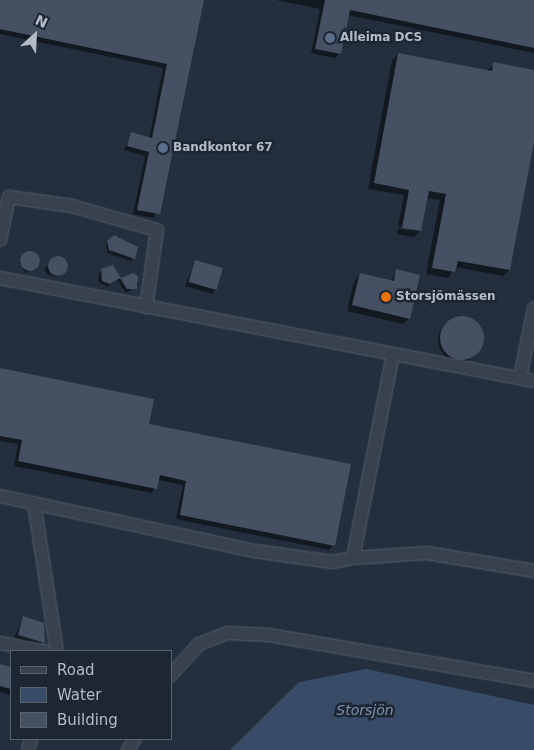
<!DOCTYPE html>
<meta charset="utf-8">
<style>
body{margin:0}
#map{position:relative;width:534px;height:750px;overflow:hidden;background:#242f3e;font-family:"DejaVu Sans",sans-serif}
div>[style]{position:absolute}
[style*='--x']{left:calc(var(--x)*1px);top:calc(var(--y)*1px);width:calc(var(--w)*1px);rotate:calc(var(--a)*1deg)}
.water>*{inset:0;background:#394c67}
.shadow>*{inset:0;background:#0007;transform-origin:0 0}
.round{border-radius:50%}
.building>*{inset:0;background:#455162;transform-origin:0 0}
.roads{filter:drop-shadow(0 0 1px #565f6c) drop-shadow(0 0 1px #565f6c)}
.minor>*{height:12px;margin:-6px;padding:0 6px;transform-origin:6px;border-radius:6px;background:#38414e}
.dots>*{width:14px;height:14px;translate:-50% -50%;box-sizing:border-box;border:2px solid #1d2633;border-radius:50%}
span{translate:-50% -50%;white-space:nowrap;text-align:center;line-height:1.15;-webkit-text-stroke:5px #1d2633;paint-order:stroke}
.poi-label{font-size:12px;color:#b4bcc9;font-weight:700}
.left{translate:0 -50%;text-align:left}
.water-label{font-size:14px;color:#7c92b1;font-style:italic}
.legend{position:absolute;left:10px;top:650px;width:162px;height:90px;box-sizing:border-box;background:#1d2633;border:1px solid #59626f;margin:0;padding:6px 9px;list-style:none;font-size:15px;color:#b4bcc9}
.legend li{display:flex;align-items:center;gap:10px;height:25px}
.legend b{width:25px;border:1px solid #59626f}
.north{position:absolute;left:10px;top:10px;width:50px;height:50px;-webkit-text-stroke:4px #1d2633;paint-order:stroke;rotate:25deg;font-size:14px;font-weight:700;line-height:20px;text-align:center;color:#b4bcc9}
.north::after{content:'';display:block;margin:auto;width:18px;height:22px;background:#b4bcc9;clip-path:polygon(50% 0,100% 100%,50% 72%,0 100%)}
</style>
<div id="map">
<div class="water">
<i style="clip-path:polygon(366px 669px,534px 705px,534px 750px,230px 750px,299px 682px)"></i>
</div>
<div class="shadow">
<i style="clip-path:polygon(0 0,202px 0,154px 218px,133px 214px,145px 156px,124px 150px,132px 134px,149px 139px,163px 68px,0 34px)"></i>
<i style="clip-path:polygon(276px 0,534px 0,534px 53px,347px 15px,340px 54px,335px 58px,319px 55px,311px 53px,320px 9px)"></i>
<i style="clip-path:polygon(398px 54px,487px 71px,494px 64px,534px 71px,534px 136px,509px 270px,503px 276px,455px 267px,448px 278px,426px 274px,440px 200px,426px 198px,420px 231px,414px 237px,397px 234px,398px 228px,417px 232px,398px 226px,404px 195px,368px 189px,392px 60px)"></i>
<i style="clip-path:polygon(119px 236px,126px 245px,137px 248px,131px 261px,107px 253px,106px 242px)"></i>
<i style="left:33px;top:253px;width:13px;height:17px;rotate:58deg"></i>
<i style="clip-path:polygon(53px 260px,65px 262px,59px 277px,48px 275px,44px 269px)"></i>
<i style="clip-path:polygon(195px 262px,216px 289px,212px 294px,185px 286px)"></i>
<i style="clip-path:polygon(113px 266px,120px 279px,132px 274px,139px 284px,126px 293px,117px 280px,107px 287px,98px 281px,99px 273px)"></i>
<i style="clip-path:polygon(397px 271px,409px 318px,403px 324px,347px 311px,354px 281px,360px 275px,390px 282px)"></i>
<i class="round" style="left:438px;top:318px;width:44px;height:44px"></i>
<i style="clip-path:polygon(0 370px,147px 425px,334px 545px,329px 550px,176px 519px,183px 485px,158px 480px,152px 493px,14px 466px,18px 444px,0 441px)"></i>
<i style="clip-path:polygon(23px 618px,43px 624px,45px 637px,40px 646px,14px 638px)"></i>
<i style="clip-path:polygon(0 665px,11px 668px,11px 695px,0 692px)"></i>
</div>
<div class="building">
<i style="clip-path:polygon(0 0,204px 0,160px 214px,137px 210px,149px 152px,127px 146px,131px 132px,152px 138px,167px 64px,0 29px)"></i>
<i style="clip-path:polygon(325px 0,534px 0,534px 48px,350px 10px,341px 54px,315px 49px)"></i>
<i style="clip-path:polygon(398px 53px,492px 71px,493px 62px,534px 70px,534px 142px,510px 270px,458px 261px,455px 272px,432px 268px,446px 194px,429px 191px,421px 231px,402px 228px,409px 190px,374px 183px)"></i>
<i style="clip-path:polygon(114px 235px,138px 247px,135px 259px,109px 250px,107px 241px)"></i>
<i class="round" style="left:20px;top:251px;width:20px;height:20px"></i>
<i class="round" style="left:48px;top:256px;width:20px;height:20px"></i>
<i style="left:195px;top:260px;width:29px;height:23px;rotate:16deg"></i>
<i style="clip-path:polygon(113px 265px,121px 278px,133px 273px,138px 276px,137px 289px,127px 289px,120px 278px,110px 284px,102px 281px,101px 269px)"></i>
<i style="clip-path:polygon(396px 269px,420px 275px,410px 319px,352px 305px,360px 273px,394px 281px)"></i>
<i class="round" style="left:440px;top:316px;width:44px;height:44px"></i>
<i style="clip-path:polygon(0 368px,154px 399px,149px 424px,351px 464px,335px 546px,180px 515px,186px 481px,160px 475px,157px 489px,18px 461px,22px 440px,0 436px)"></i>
<i style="clip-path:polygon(23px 616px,44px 623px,45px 643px,18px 635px)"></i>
<i style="clip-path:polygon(0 664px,11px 667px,11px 689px,0 686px)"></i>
</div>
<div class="roads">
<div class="minor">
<i style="--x:0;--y:240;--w:44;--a:-78.2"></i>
<i style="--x:9;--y:197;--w:64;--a:8.1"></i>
<i style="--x:72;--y:206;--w:88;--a:15.8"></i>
<i style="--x:157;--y:230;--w:78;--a:98.1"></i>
<i style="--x:0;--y:278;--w:544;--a:10.92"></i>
<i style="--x:520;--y:378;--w:71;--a:-78.7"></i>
<i style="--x:0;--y:496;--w:261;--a:12.2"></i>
<i style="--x:255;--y:551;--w:78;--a:8.1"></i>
<i style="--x:332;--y:562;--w:21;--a:-11"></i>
<i style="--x:353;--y:558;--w:207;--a:-78.9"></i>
<i style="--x:34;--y:503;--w:150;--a:81.2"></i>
<i style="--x:353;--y:558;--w:74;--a:-3.9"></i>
<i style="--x:427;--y:553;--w:109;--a:9.5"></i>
<i style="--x:0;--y:643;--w:45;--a:10.3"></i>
<i style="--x:171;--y:675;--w:42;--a:-47.9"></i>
<i style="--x:199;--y:644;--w:31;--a:-21"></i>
<i style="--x:228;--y:633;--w:41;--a:2.8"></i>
<i style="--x:269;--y:635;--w:269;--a:9.8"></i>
<i style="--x:28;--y:750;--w:11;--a:-75"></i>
<i style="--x:128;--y:750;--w:13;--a:-58"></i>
</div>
</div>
<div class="dots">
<i style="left:330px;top:38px;background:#5c6f8a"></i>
<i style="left:163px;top:148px;background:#5c6f8a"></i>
<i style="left:386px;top:297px;background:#e8710a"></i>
</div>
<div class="poi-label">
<span class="left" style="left:340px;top:38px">Alleima DCS</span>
<span class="left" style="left:173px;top:148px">Bandkontor 67</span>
<span class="left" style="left:396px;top:297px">Storsjömässen</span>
</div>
<div class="water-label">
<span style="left:365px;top:710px">Storsjön</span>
</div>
<ul class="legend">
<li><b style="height:6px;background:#38414e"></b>Road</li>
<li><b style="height:14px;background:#394c67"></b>Water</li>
<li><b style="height:14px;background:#455162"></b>Building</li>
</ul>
<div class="north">N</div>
</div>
